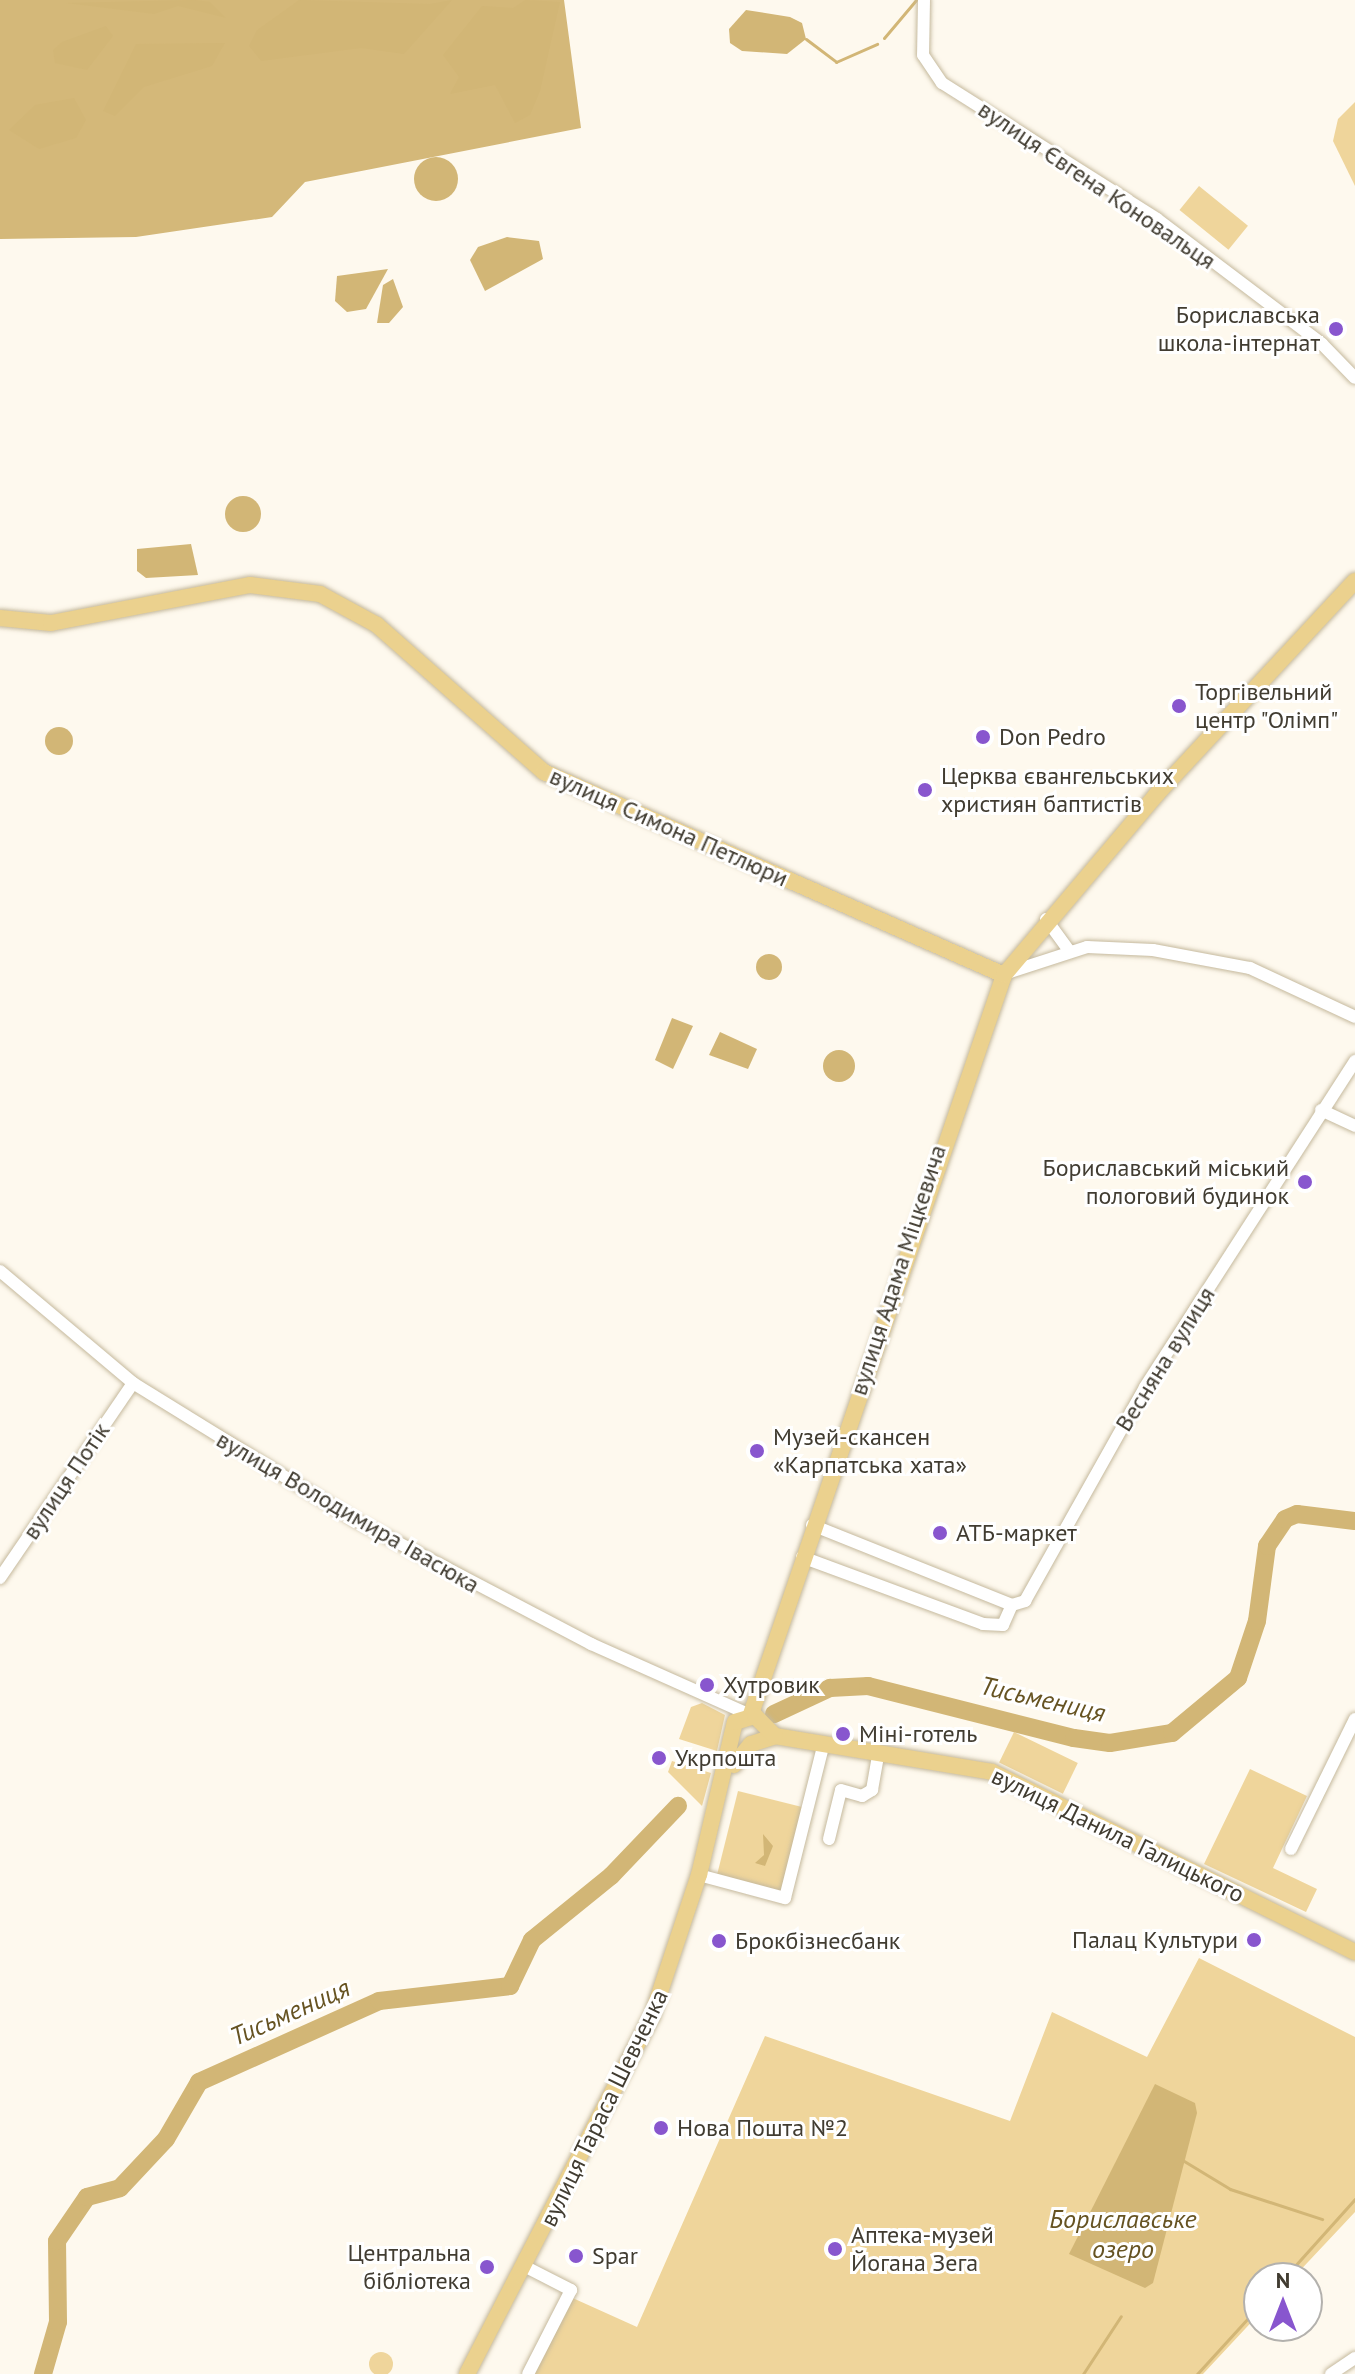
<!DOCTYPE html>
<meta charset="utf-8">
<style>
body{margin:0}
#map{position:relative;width:1355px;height:2374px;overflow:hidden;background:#fef9ee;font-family:"PT Sans",sans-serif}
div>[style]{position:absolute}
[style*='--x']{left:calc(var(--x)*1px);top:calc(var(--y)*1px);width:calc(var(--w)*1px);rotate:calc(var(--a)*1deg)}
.green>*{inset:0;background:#efd59b;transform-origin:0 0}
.round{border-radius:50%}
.forest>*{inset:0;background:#d4b879}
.water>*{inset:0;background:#d2b676}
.stream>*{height:3px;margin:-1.5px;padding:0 1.5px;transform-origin:1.5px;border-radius:1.5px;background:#d2b676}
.river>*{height:18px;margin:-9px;padding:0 9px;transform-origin:9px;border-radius:9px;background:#d2b676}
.roads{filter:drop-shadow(0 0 2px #c5b99d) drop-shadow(0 0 2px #c5b99d)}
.minor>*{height:12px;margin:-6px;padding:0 6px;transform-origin:6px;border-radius:6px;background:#fff}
.major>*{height:16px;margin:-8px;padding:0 8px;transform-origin:8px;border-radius:8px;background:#ebd18e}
.dots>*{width:22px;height:22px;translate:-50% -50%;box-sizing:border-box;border:4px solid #fff;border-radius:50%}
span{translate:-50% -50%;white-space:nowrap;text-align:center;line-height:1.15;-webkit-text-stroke:6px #fff;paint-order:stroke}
.street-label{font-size:24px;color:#413c31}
.poi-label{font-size:24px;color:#413c31}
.right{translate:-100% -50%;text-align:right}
.left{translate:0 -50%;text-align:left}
.water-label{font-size:26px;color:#665322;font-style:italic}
.north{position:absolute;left:1243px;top:2262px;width:80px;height:80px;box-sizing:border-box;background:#fff;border:2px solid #b3b1ad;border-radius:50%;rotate:0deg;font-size:22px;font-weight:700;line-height:32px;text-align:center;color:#413c31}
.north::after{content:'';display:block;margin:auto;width:28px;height:36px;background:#8856ce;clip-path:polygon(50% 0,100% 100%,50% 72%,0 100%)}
</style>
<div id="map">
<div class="green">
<i style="clip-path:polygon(1355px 102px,1355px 186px,1333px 141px,1338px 119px)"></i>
<i style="left:1199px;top:186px;width:63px;height:31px;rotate:39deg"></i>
<i style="clip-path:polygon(702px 1703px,725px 1715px,717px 1751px,679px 1739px,691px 1707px)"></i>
<i style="left:1014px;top:1732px;width:71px;height:34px;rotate:26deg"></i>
<i style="clip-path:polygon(672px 1761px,711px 1773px,702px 1806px,668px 1772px)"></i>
<i style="clip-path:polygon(1250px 1769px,1307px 1796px,1273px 1868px,1317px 1889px,1306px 1912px,1204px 1864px)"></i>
<i style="left:738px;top:1791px;width:68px;height:89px;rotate:14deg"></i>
<i style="clip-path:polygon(1199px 1958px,1355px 2037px,1355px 2212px,1293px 2278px,1259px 2278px,1259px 2314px,1203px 2374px,525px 2374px,566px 2295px,637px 2327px,765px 2036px,1010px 2121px,1052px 2012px,1147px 2057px)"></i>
<i class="round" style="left:369px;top:2352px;width:24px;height:24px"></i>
</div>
<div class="forest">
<i style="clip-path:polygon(0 0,564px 0,581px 128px,305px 182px,272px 217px,136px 237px,0 239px)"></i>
</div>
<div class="water">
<i style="clip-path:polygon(195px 0,210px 2px,226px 18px,178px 6px,154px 14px,66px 3px)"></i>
<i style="clip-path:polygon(299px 0,430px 4px,452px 0,404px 54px,361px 48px,261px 61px,249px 46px,257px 30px)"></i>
<i style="clip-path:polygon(525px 0,560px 2px,540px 91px,530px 115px,515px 123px,495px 85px,450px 94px,459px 77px,443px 55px,482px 6px,513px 8px)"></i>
<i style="clip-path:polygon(746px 10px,790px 17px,802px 23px,806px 39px,787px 54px,742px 51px,730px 43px,729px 29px)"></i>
<i style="clip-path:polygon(106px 26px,113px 36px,87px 70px,55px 63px,53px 50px,62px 42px)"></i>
<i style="clip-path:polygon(225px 43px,212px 66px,144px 87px,115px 116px,103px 111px,136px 44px)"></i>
<i style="clip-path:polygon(74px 98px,86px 120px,76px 138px,39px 149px,9px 130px,35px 105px)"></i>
<i class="round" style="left:414px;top:157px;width:44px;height:44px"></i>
<i style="clip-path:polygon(507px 237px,539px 241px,543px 259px,485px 291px,470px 260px,478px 247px)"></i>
<i style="clip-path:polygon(388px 269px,366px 309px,347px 312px,335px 301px,337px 276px)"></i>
<i style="clip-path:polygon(393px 279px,403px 307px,389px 323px,377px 323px,383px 285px)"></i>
<i class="round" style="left:225px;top:496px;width:36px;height:36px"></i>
<i style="clip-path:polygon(191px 544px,198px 575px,146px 578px,137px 571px,137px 549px)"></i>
<i class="round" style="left:45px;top:727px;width:28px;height:28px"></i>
<i class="round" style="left:756px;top:954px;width:26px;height:26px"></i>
<i style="clip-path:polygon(672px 1018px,693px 1026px,673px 1069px,655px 1060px)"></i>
<i style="clip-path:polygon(720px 1032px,757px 1049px,748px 1069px,709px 1055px)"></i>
<i class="round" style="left:823px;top:1050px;width:32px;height:32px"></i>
<i style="clip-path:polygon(763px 1834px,773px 1846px,765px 1866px,755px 1863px,764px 1855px)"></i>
<i style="clip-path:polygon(1155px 2084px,1195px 2103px,1197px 2113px,1153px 2283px,1145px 2288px,1069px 2254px)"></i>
</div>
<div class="stream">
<i style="--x:884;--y:38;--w:50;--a:-49.9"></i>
<i style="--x:806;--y:39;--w:38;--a:37"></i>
<i style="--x:836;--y:62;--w:45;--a:-23.7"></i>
<i style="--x:1184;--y:2161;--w:54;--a:31.3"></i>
<i style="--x:1230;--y:2189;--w:97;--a:18.1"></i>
<i style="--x:1284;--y:2278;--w:106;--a:-48.1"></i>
<i style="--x:1083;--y:2374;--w:69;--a:-56.8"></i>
<i style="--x:1197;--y:2374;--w:92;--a:-47.6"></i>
</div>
<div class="river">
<i style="--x:774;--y:1714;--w:62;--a:-24.9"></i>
<i style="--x:830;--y:1688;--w:38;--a:-3"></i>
<i style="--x:868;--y:1686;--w:212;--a:14.2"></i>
<i style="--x:1074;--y:1738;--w:36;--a:8"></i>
<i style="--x:1110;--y:1743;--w:63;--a:-9.2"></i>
<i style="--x:1172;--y:1733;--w:86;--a:-39.8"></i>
<i style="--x:1238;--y:1678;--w:60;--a:-71.6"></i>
<i style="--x:1257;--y:1621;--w:76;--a:-82.4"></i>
<i style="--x:1267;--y:1546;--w:32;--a:-56"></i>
<i style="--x:1285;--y:1519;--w:13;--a:-23"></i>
<i style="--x:1297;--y:1514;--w:58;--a:6.9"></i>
<i style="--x:43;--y:2374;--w:54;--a:-73.9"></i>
<i style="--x:58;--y:2322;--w:81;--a:-90.7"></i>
<i style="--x:57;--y:2241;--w:53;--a:-55.7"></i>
<i style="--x:87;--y:2197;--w:34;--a:-15"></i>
<i style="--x:120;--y:2188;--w:67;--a:-46.8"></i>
<i style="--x:166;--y:2139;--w:66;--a:-59.9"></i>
<i style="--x:199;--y:2082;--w:197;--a:-24.2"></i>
<i style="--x:379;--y:2001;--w:132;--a:-6.5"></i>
<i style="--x:510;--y:1986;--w:51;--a:-64.4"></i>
<i style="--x:532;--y:1940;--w:102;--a:-39"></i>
<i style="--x:611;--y:1876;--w:97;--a:-46.3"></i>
</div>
<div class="roads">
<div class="minor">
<i style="--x:924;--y:0;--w:55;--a:91"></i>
<i style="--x:923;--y:55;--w:34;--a:56"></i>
<i style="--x:942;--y:83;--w:254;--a:32.3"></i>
<i style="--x:1157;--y:219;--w:207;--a:37.1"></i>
<i style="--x:1322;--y:344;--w:47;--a:45.9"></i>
<i style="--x:1046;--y:919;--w:39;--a:54"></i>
<i style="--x:1010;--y:972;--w:81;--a:-18"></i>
<i style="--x:1087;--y:947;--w:66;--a:2.6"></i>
<i style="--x:1153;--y:950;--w:99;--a:10.5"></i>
<i style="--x:1250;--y:968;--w:116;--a:25"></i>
<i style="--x:1321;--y:1110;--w:38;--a:25"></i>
<i style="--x:0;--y:1271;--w:174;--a:40.1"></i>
<i style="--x:133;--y:1383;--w:261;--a:31.7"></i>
<i style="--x:355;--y:1520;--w:267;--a:27.7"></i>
<i style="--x:591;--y:1644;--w:172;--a:24"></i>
<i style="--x:812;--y:1525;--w:215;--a:21.8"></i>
<i style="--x:1012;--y:1605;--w:14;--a:-17"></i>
<i style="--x:1025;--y:1601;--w:245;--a:-60.7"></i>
<i style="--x:1145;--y:1387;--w:388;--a:-57.2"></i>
<i style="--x:802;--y:1557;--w:193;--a:20.3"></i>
<i style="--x:983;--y:1624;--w:20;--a:3"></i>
<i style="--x:1003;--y:1625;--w:22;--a:-66"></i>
<i style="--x:0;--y:1578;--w:236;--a:-55.7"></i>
<i style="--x:829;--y:1839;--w:50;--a:-76.2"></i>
<i style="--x:841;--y:1790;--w:22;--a:16"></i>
<i style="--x:862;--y:1796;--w:12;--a:-31"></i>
<i style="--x:872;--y:1790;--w:39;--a:-80"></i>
<i style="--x:1291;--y:1849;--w:145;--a:-63.8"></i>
<i style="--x:699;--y:1875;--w:89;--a:15"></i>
<i style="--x:785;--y:1898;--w:160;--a:-75.9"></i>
<i style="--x:524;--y:2266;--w:53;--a:27.1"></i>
<i style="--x:571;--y:2290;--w:94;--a:117.1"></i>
<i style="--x:1331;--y:2374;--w:29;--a:-34"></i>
</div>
<div class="major">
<i style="--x:0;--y:618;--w:51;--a:5.6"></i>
<i style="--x:51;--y:623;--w:203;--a:-10.8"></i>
<i style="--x:250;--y:585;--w:71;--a:7.3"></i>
<i style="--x:320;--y:594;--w:65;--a:28.5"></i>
<i style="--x:377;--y:625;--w:222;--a:41.4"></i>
<i style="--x:544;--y:772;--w:503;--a:23.81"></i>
<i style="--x:751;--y:1714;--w:781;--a:-71.1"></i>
<i style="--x:1004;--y:975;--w:236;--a:-49.8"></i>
<i style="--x:1156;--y:795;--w:292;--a:-47.1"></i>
<i style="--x:734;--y:1765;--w:27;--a:-51"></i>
<i style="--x:751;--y:1744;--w:25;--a:-18"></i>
<i style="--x:775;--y:1736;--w:220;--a:9.4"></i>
<i style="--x:992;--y:1772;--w:405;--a:26.4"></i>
<i style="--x:467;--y:2374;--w:403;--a:-62.7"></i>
<i style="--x:652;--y:2016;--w:149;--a:-71.6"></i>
<i style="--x:699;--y:1875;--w:157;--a:-76.8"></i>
<i style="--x:735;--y:1722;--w:21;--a:-17"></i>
<i style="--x:755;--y:1716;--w:28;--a:45"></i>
</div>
</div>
<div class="dots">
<i style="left:1336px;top:329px;background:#8856ce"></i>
<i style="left:1179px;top:706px;background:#8856ce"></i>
<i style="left:983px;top:737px;background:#8856ce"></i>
<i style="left:925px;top:790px;background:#8856ce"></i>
<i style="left:1305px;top:1182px;background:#8856ce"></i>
<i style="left:757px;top:1451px;background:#8856ce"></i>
<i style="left:940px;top:1533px;background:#8856ce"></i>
<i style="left:707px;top:1685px;background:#8856ce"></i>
<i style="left:843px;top:1734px;background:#8856ce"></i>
<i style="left:659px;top:1758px;background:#8856ce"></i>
<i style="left:1254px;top:1940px;background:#8856ce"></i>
<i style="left:719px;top:1941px;background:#8856ce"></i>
<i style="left:661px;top:2128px;background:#8856ce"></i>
<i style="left:835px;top:2249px;background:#8856ce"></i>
<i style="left:576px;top:2256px;background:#8856ce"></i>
<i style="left:487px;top:2267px;background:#8856ce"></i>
</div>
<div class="street-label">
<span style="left:1097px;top:185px;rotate:34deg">вулиця Євгена Коновальця</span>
<span style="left:669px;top:827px;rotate:24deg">вулиця Симона Петлюри</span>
<span style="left:898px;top:1270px;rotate:-72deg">вулиця Адама Міцкевича</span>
<span style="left:1165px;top:1359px;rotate:-58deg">Весняна вулиця</span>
<span style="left:66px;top:1481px;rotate:-56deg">вулиця Потік</span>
<span style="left:348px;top:1512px;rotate:30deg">вулиця Володимира Івасюка</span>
<span style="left:1118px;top:1835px;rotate:26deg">вулиця Данила Галицького</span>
<span style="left:604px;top:2108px;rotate:-64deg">вулиця Тараса Шевченка</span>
</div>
<div class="poi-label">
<span class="right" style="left:1320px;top:329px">Бориславська<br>школа-інтернат</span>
<span class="left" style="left:1195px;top:706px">Торгівельний<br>центр "Олімп"</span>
<span class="left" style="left:999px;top:737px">Don Pedro</span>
<span class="left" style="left:941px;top:790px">Церква євангельських<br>християн баптистів</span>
<span class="right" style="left:1289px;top:1182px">Бориславський міський<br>пологовий будинок</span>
<span class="left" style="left:773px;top:1451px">Музей-скансен<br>«Карпатська хата»</span>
<span class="left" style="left:956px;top:1533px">АТБ-маркет</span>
<span class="left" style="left:723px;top:1685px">Хутровик</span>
<span class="left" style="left:859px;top:1734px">Міні-готель</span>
<span class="left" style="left:675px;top:1758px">Укрпошта</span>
<span class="right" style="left:1238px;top:1940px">Палац Культури</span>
<span class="left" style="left:735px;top:1941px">Брокбізнесбанк</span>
<span class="left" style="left:677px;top:2128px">Нова Пошта №2</span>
<span class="left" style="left:851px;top:2249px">Аптека-музей<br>Йогана Зега</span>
<span class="right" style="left:471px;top:2267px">Центральна<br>бібліотека</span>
<span class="left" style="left:592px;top:2256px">Spar</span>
</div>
<div class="water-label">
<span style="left:1043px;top:1699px;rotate:13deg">Тисьмениця</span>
<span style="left:290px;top:2012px;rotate:-24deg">Тисьмениця</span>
<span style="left:1123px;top:2234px">Бориславське<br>озеро</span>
</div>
<div class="north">N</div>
</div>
